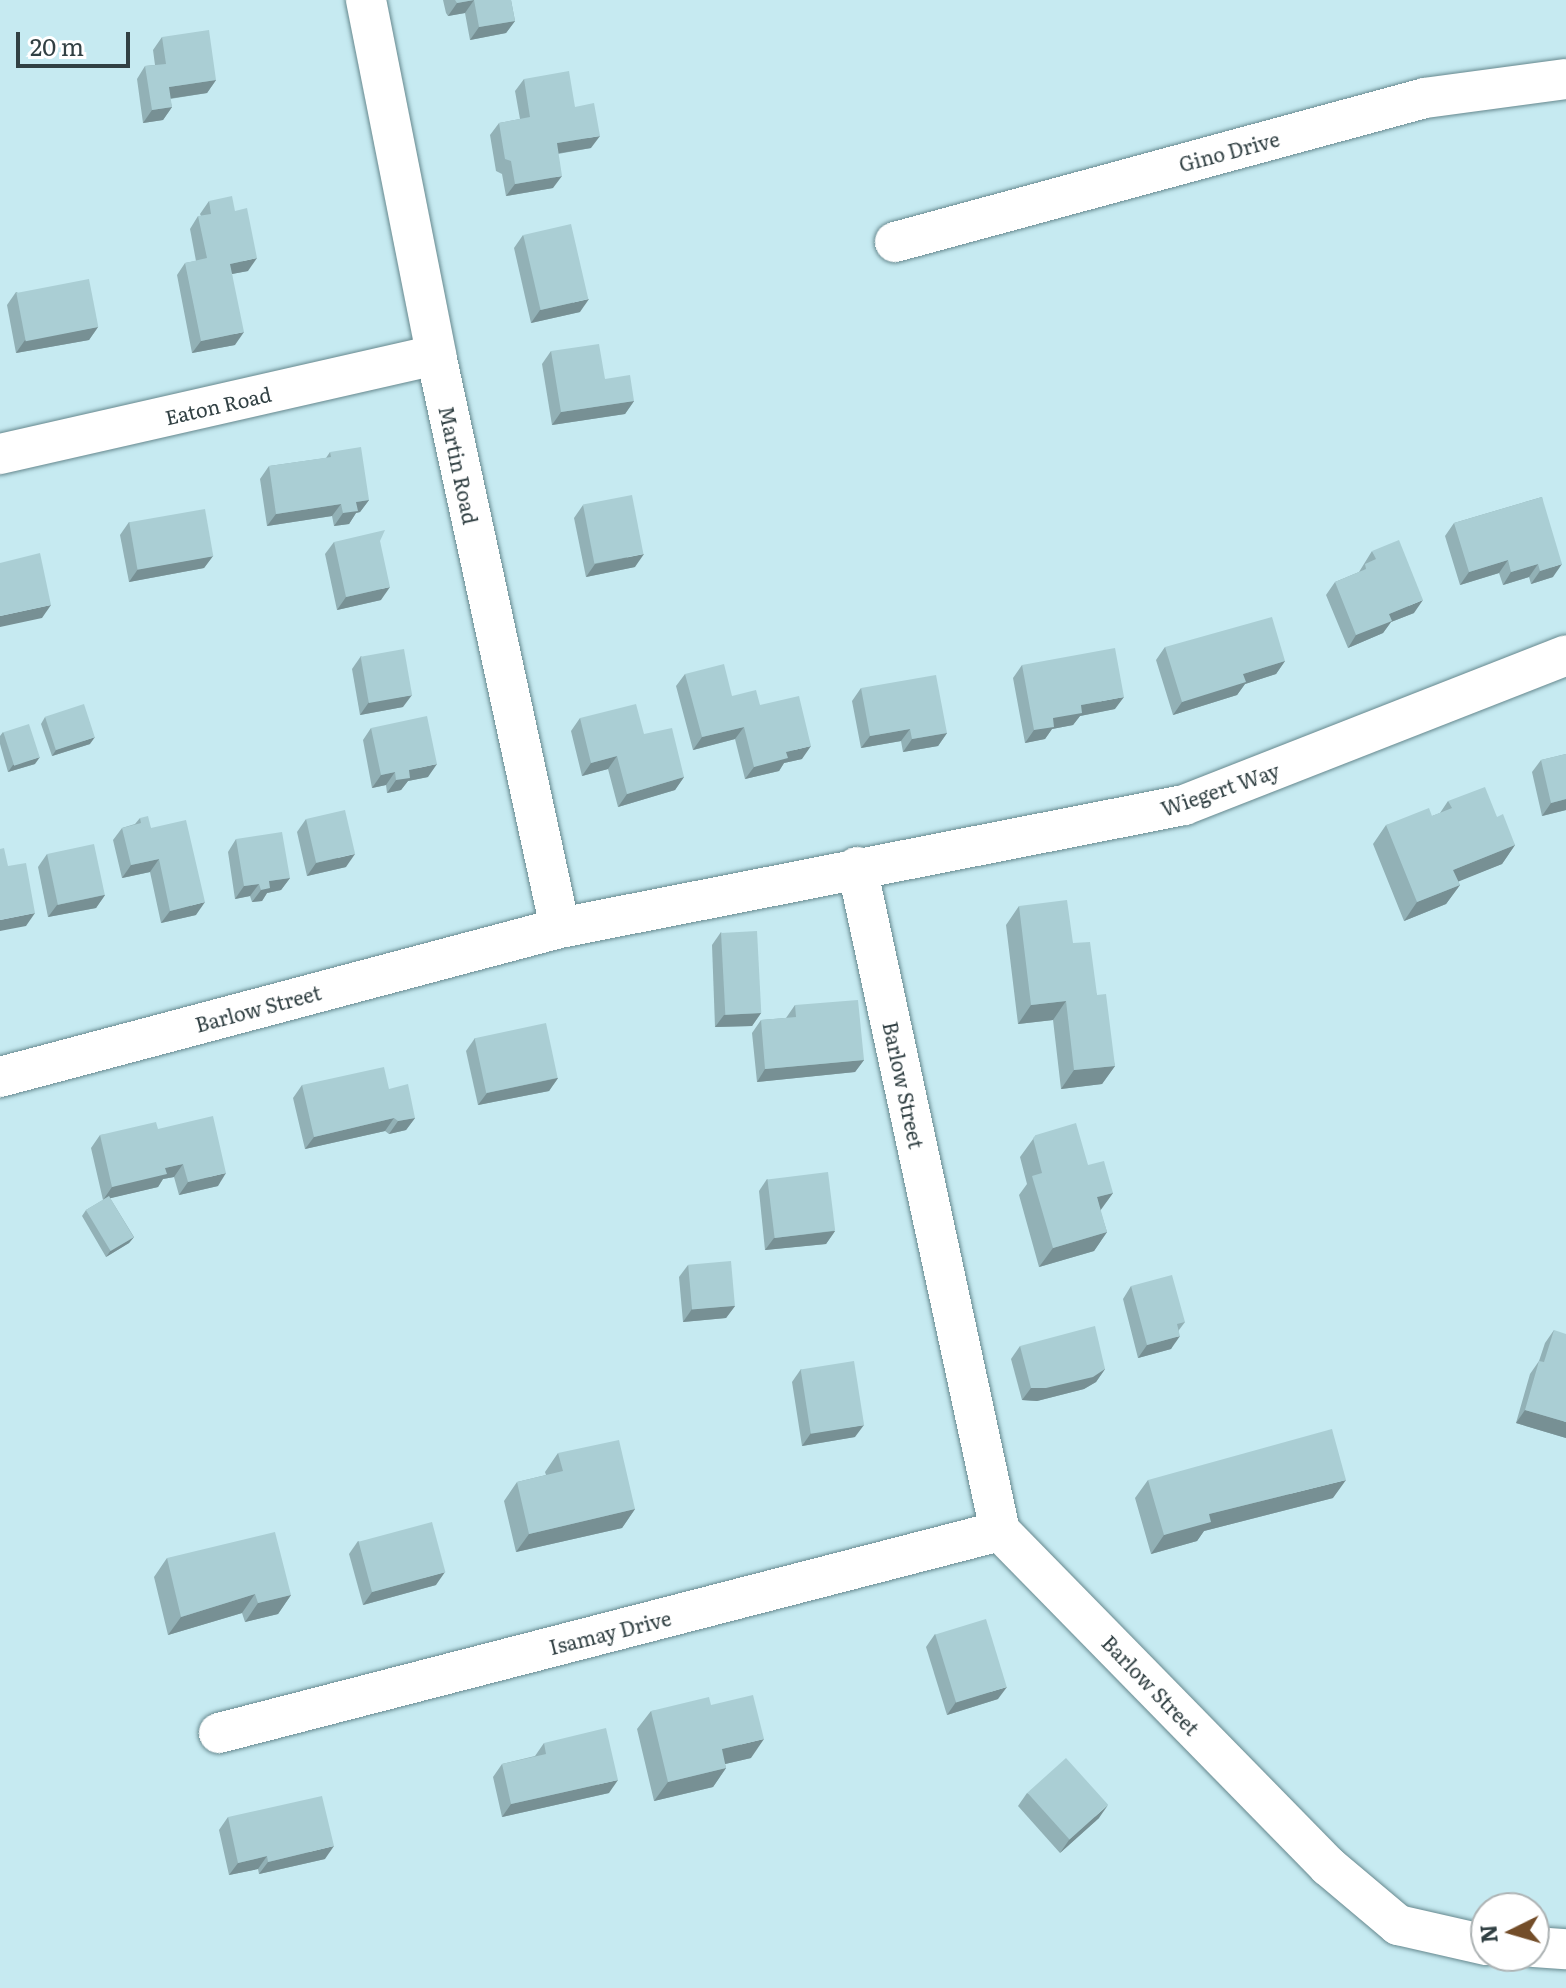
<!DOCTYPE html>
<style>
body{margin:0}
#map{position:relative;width:1566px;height:1988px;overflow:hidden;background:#c6eaf1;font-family:Literata,serif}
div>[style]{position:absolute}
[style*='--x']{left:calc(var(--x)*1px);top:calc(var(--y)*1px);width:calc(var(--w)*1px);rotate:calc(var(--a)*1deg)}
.roads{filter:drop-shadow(0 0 2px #66888e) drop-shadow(0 0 2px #66888e)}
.minor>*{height:40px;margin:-20px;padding:0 20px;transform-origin:20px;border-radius:20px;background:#fff}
.wall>*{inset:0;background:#92b1b6}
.shaded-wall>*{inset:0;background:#779094}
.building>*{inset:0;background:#aaced4;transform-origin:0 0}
span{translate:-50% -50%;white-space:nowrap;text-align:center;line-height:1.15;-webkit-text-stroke:6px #fff;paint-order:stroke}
.street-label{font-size:20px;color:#314043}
.north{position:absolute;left:1470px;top:1892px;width:80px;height:80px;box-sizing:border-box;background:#fff;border:2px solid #adb3b4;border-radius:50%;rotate:265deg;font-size:22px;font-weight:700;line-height:32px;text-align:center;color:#314043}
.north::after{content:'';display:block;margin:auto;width:28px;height:36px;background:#734d29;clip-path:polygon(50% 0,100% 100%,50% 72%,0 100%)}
.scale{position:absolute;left:16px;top:32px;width:114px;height:36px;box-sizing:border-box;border:4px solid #314043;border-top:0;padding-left:10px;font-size:24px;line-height:28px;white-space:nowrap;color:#314043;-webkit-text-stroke:6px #fff;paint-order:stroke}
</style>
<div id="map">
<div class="roads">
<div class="minor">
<i style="--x:366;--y:0;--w:362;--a:78.8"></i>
<i style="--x:436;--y:355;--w:586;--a:77.79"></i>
<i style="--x:895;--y:242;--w:549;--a:-15.2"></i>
<i style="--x:1425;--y:98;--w:142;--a:-7.7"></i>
<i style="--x:0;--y:454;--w:447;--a:-12.8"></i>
<i style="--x:857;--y:867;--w:679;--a:77.85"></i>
<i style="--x:1000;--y:1531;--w:469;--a:45.6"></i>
<i style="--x:1328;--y:1866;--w:92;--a:40.1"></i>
<i style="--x:1398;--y:1925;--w:90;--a:12.8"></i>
<i style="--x:0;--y:1077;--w:579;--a:-14.9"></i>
<i style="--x:560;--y:928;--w:636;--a:-11.15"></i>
<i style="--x:1184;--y:805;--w:410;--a:-21.4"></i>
<i style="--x:219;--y:1733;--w:807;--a:-14.5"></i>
<i style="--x:1534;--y:1947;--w:32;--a:4"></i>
</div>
</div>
<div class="wall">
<i style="clip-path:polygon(443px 0,511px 0,515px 21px,506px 33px,470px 40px,465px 13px,448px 16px,446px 13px)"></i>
<i style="clip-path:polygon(162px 37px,216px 80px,207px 93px,170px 99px,172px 107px,163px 120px,143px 123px,137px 79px,145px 66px,155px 65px,153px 50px)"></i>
<i style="clip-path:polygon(524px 79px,575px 107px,591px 148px,558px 154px,553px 188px,506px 196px,502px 174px,496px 171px,490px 135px,499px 123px,520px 119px,515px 91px)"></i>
<i style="clip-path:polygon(209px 201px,248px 271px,232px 274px,235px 345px,192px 353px,177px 275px,185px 263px,196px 261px,190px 229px,198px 216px,201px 216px,200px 214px)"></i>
<i style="clip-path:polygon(523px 235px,580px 312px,531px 323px,514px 248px)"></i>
<i style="clip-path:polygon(16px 292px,98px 327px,89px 340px,16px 353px,7px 305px)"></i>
<i style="clip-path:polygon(551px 351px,605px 379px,634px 401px,625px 414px,552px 425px,542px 364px)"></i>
<i style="clip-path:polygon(330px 452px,369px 500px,360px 512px,356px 513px,349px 524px,334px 526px,332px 516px,267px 526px,260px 479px,269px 466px,326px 458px)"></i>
<i style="clip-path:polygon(1542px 497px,1553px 577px,1531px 584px,1529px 577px,1503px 585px,1499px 573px,1460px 585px,1445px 536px,1454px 523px)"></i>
<i style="clip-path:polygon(583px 505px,635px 567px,586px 577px,574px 518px)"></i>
<i style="clip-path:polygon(129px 522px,213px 556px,204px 568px,129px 582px,120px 535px)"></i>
<i style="clip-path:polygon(380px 541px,381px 600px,337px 610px,325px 554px,334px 542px)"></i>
<i style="clip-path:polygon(1372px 551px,1414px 613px,1391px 622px,1383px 633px,1348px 648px,1326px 595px,1335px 582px,1359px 572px)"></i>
<i style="clip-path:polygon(1165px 647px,1285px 661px,1276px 674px,1245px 684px,1237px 695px,1173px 715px,1156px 660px)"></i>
<i style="clip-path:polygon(361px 656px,403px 707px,360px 715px,352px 669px)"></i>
<i style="clip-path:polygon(1022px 665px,1115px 709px,1080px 716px,1073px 725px,1052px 729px,1045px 739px,1025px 743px,1013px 678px)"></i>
<i style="clip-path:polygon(685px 674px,732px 696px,760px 705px,802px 759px,784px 763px,779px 771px,745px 779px,735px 739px,693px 750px,676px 686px)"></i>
<i style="clip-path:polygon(861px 688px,947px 733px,938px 746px,903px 752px,901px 741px,861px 748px,852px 701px)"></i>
<i style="clip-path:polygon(45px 717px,90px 744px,52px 756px,41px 724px)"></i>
<i style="clip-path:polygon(580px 718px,644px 734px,684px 777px,675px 790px,618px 807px,608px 769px,582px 776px,571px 731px)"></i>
<i style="clip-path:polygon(371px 728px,428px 777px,408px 781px,401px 790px,387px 793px,386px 785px,372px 788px,363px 740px)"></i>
<i style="clip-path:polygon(3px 732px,35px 764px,8px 772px,0 744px,0 736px)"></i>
<i style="clip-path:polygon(1566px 754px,1566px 810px,1542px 816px,1532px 772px,1541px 760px)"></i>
<i style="clip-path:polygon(1448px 801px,1497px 817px,1515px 845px,1502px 864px,1458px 881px,1460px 885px,1446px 904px,1404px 921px,1373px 844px,1386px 825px,1432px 816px,1440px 813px)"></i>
<i style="clip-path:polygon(140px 818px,151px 828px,196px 915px,161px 923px,150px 872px,122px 878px,113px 840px,122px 828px,135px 824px)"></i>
<i style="clip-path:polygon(306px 819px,346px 867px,307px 876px,297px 832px)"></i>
<i style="clip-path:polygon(236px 839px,290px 878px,281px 890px,267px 893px,262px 901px,252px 902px,250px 896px,235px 899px,228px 852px)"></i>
<i style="clip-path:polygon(47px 854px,105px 895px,96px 908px,48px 917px,38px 867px)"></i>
<i style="clip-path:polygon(1019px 906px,1073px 943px,1097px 995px,1115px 1066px,1102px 1084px,1061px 1089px,1053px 1020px,1018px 1024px,1006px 925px)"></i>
<i style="clip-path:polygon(721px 932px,761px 1013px,752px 1026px,715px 1027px,712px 945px)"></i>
<i style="clip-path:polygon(795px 1005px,864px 1060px,855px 1072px,757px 1082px,752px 1033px,761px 1020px,786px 1018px)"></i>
<i style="clip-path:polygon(475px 1038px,558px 1078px,549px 1091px,478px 1105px,466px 1051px)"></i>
<i style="clip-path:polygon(302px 1085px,389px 1089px,415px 1118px,406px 1130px,389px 1134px,385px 1131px,305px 1149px,293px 1098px)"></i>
<i style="clip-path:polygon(158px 1129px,218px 1186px,179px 1195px,174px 1177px,163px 1179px,158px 1187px,110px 1198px,134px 1237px,129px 1243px,106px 1257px,82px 1216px,86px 1210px,103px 1200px,91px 1148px,100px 1135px)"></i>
<i style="clip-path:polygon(1036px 1135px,1088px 1165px,1113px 1193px,1100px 1210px,1107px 1232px,1094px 1251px,1039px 1267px,1019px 1195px,1027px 1184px,1020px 1157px)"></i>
<i style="clip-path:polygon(767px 1179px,835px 1231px,826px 1244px,765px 1250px,759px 1191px)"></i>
<i style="clip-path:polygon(688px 1265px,735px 1306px,726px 1318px,683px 1322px,679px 1277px)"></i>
<i style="clip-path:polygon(1131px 1286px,1185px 1322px,1179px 1330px,1171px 1349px,1138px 1358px,1123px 1299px)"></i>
<i style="clip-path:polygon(1554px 1330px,1566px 1438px,1516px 1423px,1530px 1374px,1539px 1361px,1545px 1343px)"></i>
<i style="clip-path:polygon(1020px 1346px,1105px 1369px,1096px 1382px,1084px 1389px,1037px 1401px,1022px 1400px,1011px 1359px)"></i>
<i style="clip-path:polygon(801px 1369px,855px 1437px,802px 1446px,792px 1382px)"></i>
<i style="clip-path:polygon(558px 1453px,635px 1509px,622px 1528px,516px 1552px,504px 1501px,517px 1482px,546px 1475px,545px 1472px)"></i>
<i style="clip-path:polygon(1148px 1480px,1333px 1498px,1204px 1531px,1197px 1541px,1151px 1554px,1135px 1498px)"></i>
<i style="clip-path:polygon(358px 1541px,436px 1585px,363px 1605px,349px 1554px)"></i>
<i style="clip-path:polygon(167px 1558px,291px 1595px,278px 1614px,245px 1622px,242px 1613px,168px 1635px,154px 1577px)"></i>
<i style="clip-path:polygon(935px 1634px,998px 1699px,947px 1715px,926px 1647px)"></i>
<i style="clip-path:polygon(711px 1705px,751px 1758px,725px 1764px,726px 1768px,713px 1787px,654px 1801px,637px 1729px,651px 1711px)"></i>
<i style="clip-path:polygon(544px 1743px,609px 1793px,502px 1817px,493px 1777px,502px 1764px,535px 1756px)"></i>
<i style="clip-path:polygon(1027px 1793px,1099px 1818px,1060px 1853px,1018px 1806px)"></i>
<i style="clip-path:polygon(228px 1817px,325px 1859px,259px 1874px,258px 1869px,229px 1875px,219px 1830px)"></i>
</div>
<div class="shaded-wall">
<i style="clip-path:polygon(474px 0,465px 13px,448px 16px,457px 3px)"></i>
<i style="clip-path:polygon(515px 21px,506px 33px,470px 40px,479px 27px)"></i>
<i style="clip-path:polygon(216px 80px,207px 93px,160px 100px,169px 87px)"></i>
<i style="clip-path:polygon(172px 107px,163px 120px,143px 123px,152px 110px)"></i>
<i style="clip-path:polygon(600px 136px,591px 148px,548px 155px,557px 143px)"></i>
<i style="clip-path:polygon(562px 176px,553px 188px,506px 196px,515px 184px)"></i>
<i style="clip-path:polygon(257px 258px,248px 271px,221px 276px,230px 264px)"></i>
<i style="clip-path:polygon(589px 299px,580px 312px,531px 323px,540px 310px)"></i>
<i style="clip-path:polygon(98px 327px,89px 340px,16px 353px,25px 340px)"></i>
<i style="clip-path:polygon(244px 332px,235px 345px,192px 353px,201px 341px)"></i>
<i style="clip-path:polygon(634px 401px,625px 414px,552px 425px,561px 412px)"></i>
<i style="clip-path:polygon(369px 500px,360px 512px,356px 513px,349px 524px,334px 526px,343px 513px,356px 502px)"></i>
<i style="clip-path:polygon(341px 504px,332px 516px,267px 526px,276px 514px)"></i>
<i style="clip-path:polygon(644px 554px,635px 567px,586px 577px,595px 564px)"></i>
<i style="clip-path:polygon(213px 556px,204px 568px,129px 582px,138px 569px)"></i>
<i style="clip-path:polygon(1508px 560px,1499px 573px,1460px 585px,1469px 572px)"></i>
<i style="clip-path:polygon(1538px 564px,1529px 577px,1503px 585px,1511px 572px)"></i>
<i style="clip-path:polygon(1562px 564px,1553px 577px,1531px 584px,1540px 571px)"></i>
<i style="clip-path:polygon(390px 587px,381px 600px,337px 610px,346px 597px)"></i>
<i style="clip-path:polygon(1423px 600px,1414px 613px,1391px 622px,1383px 633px,1348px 648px,1356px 635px,1389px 614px)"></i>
<i style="clip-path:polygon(51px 605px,42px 618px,0 627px,0 616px)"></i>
<i style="clip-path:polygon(1285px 661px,1276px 674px,1245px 684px,1237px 695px,1173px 715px,1182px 702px,1243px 674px)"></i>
<i style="clip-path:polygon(412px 695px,403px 707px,360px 715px,369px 702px)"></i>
<i style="clip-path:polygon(1124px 697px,1115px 709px,1080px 716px,1073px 725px,1052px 729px,1045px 739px,1025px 743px,1034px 730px,1053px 718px,1081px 705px)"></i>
<i style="clip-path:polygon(744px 727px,735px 739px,693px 750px,702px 737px)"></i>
<i style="clip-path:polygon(910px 729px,901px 741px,861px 748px,870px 736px)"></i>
<i style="clip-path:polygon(947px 733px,938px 746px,903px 752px,912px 739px)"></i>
<i style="clip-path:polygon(95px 737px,90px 744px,52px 756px,56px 750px)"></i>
<i style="clip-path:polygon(811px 746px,802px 759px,784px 763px,779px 771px,745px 779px,754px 767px,786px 752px)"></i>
<i style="clip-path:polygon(617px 756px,608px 769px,582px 776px,591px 763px)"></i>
<i style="clip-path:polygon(40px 757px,35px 764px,8px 772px,13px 765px)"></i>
<i style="clip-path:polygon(437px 764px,428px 777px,408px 781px,401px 790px,387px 793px,396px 780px,409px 770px)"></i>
<i style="clip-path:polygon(395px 772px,386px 785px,372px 788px,381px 775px)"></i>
<i style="clip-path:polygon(684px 777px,675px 790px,618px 807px,627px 794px)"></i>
<i style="clip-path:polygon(1566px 799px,1566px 810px,1542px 816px,1551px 803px)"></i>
<i style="clip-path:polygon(1515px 845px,1502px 864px,1440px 889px,1453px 870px)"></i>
<i style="clip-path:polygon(355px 854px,346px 867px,307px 876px,316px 863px)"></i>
<i style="clip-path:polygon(159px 859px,150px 872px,122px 878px,131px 865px)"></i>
<i style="clip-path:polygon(290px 878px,281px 890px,267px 893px,262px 901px,252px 902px,261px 890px,269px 881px)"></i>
<i style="clip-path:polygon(259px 884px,250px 896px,235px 899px,244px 886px)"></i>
<i style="clip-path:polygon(1460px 885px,1446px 904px,1404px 921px,1417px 902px)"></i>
<i style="clip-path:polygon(105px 895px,96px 908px,48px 917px,57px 905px)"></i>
<i style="clip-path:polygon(205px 902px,196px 915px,161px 923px,170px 911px)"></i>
<i style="clip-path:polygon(35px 913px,26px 926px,0 931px,0 920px)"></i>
<i style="clip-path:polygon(1066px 1001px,1053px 1020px,1018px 1024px,1031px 1005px)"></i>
<i style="clip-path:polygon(761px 1013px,752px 1026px,715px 1027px,724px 1015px)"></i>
<i style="clip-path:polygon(864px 1060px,855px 1072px,757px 1082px,765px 1069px)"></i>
<i style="clip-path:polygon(1115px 1066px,1102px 1084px,1061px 1089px,1074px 1070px)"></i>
<i style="clip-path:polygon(558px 1078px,549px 1091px,478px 1105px,487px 1093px)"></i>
<i style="clip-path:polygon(394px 1118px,385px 1131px,305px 1149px,314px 1137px)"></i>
<i style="clip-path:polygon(415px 1118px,406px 1130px,389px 1134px,398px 1121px)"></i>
<i style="clip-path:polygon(183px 1164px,174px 1177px,163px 1179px,158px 1187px,103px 1200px,112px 1187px,165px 1168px)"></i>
<i style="clip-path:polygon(226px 1173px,218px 1186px,179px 1195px,188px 1182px)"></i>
<i style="clip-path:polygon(1113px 1193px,1100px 1211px,1097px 1197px)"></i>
<i style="clip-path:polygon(835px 1231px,826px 1244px,765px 1250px,774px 1238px)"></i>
<i style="clip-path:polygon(1107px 1232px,1094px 1251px,1039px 1267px,1053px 1248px)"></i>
<i style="clip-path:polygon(134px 1237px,129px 1243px,106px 1257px,111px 1250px)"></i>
<i style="clip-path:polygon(735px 1306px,726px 1318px,683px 1322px,692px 1309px)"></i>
<i style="clip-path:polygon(1180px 1336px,1171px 1349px,1138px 1358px,1147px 1345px)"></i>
<i style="clip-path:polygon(1105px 1369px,1096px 1382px,1084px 1389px,1037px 1401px,1022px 1400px,1031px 1388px)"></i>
<i style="clip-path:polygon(1525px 1410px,1566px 1422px,1566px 1438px,1516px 1423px)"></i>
<i style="clip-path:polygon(864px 1425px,855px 1437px,802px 1446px,811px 1433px)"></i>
<i style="clip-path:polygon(1346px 1480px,1333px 1498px,1204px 1531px,1197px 1541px,1151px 1554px,1164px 1535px,1209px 1514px)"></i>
<i style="clip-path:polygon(635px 1509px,622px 1528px,516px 1552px,529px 1534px)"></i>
<i style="clip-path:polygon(445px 1572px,436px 1585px,363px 1605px,372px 1592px)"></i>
<i style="clip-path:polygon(255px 1594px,242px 1613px,168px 1635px,181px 1617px)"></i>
<i style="clip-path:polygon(291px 1595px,278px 1614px,245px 1622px,258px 1603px)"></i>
<i style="clip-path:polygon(1007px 1687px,998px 1699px,947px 1715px,956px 1702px)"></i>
<i style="clip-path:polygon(764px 1739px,751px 1758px,708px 1768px,722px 1749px)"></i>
<i style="clip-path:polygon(726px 1768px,713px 1787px,654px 1801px,668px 1782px)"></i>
<i style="clip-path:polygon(618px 1780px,609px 1793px,502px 1817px,511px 1804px)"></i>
<i style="clip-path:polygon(1108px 1805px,1099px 1818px,1060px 1853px,1069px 1840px)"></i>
<i style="clip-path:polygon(334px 1846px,325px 1859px,259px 1874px,268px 1862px)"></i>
<i style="clip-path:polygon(267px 1856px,258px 1869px,229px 1875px,238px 1863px)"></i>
</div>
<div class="building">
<i style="clip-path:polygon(455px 0,511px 0,515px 21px,479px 27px,474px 0,457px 3px)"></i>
<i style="clip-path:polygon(209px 30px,216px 80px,169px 87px,172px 107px,152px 110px,145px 66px,166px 64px,162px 37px)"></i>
<i style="clip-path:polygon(569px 71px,575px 107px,594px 103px,600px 136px,557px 143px,562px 176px,515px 184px,511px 161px,505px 159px,499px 123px,530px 117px,524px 79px)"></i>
<i style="clip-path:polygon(232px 196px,235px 211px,247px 208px,257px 258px,230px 264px,244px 332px,201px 341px,185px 263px,207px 258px,198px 216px,211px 214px,209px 201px)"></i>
<i style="left:571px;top:224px;width:77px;height:49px;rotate:77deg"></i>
<i style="left:89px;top:279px;width:49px;height:74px;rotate:79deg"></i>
<i style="clip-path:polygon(599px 344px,605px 379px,630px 375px,634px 401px,561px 412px,551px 351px)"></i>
<i style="clip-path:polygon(361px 447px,369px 500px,356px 502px,358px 511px,343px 513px,341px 504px,276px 514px,269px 466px,331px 457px,330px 452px)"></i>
<i style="left:632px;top:495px;width:60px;height:50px;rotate:79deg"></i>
<i style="clip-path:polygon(1542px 497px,1562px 564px,1540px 571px,1538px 564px,1511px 572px,1508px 560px,1469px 572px,1454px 523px)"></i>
<i style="left:205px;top:509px;width:48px;height:77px;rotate:80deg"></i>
<i style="clip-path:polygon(385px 530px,380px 541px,390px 587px,346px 597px,334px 542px)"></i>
<i style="clip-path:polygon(1399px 540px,1423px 600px,1389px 614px,1392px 621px,1356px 635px,1335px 582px,1366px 569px,1365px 564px,1376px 559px,1372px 551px)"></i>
<i style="clip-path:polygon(40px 553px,51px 605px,0 616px,0 563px)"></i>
<i style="clip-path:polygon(1272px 617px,1285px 661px,1243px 674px,1246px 682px,1182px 702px,1165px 647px)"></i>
<i style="clip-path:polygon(1115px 648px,1124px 697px,1081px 705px,1082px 713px,1053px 718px,1054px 727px,1034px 730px,1022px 665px)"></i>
<i style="left:404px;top:649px;width:47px;height:44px;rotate:80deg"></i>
<i style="clip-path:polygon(724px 664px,732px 696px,756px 690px,760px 705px,799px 696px,811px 746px,786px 752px,788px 758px,754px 767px,744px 727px,702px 737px,685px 674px)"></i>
<i style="clip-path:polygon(936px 675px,947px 733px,912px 739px,910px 729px,870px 736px,861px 688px)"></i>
<i style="left:84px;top:704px;width:35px;height:41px;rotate:72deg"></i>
<i style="clip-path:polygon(636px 704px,644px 734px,672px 728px,684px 777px,627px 794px,617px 756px,591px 763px,580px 718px)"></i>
<i style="clip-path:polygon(427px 716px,437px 764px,409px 770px,410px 778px,396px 780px,395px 772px,381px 775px,371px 728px)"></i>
<i style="left:29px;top:724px;width:35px;height:27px;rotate:72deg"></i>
<i style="clip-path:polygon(1566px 754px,1566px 799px,1551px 803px,1541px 760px)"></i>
<i style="clip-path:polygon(1485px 787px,1497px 817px,1503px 814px,1515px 845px,1453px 870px,1460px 885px,1417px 902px,1386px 825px,1429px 808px,1432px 816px,1452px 808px,1448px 801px)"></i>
<i style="left:345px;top:810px;width:45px;height:40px;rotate:77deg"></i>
<i style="clip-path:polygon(148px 816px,151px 828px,186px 820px,205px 902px,170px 911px,159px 859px,131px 865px,122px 828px,141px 823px,140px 818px)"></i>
<i style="clip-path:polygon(282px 832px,290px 878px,269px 881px,270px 888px,261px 890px,259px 884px,244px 886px,236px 839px)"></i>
<i style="left:94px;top:844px;width:52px;height:48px;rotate:78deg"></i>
<i style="clip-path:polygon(4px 848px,8px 866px,26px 863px,35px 913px,0 920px,0 849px)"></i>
<i style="clip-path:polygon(1067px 900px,1073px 943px,1090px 942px,1097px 995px,1106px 994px,1115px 1066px,1074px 1070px,1066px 1001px,1031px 1005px,1019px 906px)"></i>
<i style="left:757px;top:931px;width:82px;height:36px;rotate:87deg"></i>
<i style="clip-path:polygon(858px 1000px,864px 1060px,765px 1069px,761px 1020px,796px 1017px,795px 1005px)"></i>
<i style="left:546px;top:1023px;width:56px;height:73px;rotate:78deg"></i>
<i style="clip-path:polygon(384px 1067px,389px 1089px,408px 1084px,415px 1118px,398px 1121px,394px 1118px,314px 1137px,302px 1085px)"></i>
<i style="clip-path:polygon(213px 1116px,226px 1173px,188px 1182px,183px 1164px,165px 1168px,167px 1174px,112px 1187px,100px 1135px,156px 1122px,158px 1129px)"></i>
<i style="clip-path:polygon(1076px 1123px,1088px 1165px,1104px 1161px,1113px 1193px,1097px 1197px,1107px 1232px,1053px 1248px,1032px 1176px,1042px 1173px,1033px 1138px,1036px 1135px)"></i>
<i style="left:828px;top:1172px;width:59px;height:61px;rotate:83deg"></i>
<i style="left:109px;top:1196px;width:48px;height:27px;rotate:59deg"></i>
<i style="left:731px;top:1261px;width:45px;height:43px;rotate:85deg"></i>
<i style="clip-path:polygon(1172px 1275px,1185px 1322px,1177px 1324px,1180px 1336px,1147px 1345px,1131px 1286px)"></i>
<i style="clip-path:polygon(1095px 1326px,1105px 1369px,1093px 1377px,1046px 1388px,1031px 1388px,1020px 1346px)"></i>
<i style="clip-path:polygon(1554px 1330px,1566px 1334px,1566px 1422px,1525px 1410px,1539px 1361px,1544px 1362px)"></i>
<i style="left:854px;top:1361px;width:65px;height:54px;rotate:81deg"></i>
<i style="clip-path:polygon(1332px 1429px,1346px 1480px,1209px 1514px,1211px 1522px,1164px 1535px,1148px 1480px)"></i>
<i style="clip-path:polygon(619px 1440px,635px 1509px,529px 1534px,517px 1482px,563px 1471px,558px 1453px)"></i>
<i style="left:432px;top:1522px;width:52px;height:76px;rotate:75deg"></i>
<i style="clip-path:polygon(275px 1532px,291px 1595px,258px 1603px,255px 1594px,181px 1617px,167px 1558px)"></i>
<i style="left:986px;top:1619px;width:71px;height:53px;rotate:73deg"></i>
<i style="clip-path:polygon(753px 1695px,764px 1739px,722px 1749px,726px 1768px,668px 1782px,651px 1711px,709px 1697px,711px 1705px)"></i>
<i style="clip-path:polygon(606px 1728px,618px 1780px,511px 1804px,502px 1764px,546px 1754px,544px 1743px)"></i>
<i style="left:1066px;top:1758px;width:63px;height:52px;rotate:48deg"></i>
<i style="clip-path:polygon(322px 1796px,334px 1846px,268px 1862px,267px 1856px,238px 1863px,228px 1817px)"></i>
</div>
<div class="street-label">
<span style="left:1229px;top:151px;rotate:-15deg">Gino Drive</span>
<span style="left:218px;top:405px;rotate:-13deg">Eaton Road</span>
<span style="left:459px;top:465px;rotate:78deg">Martin Road</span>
<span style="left:1220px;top:789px;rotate:-19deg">Wiegert Way</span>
<span style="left:258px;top:1008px;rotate:-15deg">Barlow Street</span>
<span style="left:904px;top:1085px;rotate:78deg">Barlow Street</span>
<span style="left:610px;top:1632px;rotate:-14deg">Isamay Drive</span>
<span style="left:1151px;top:1685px;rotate:46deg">Barlow Street</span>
</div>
<div class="north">N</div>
<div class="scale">20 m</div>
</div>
